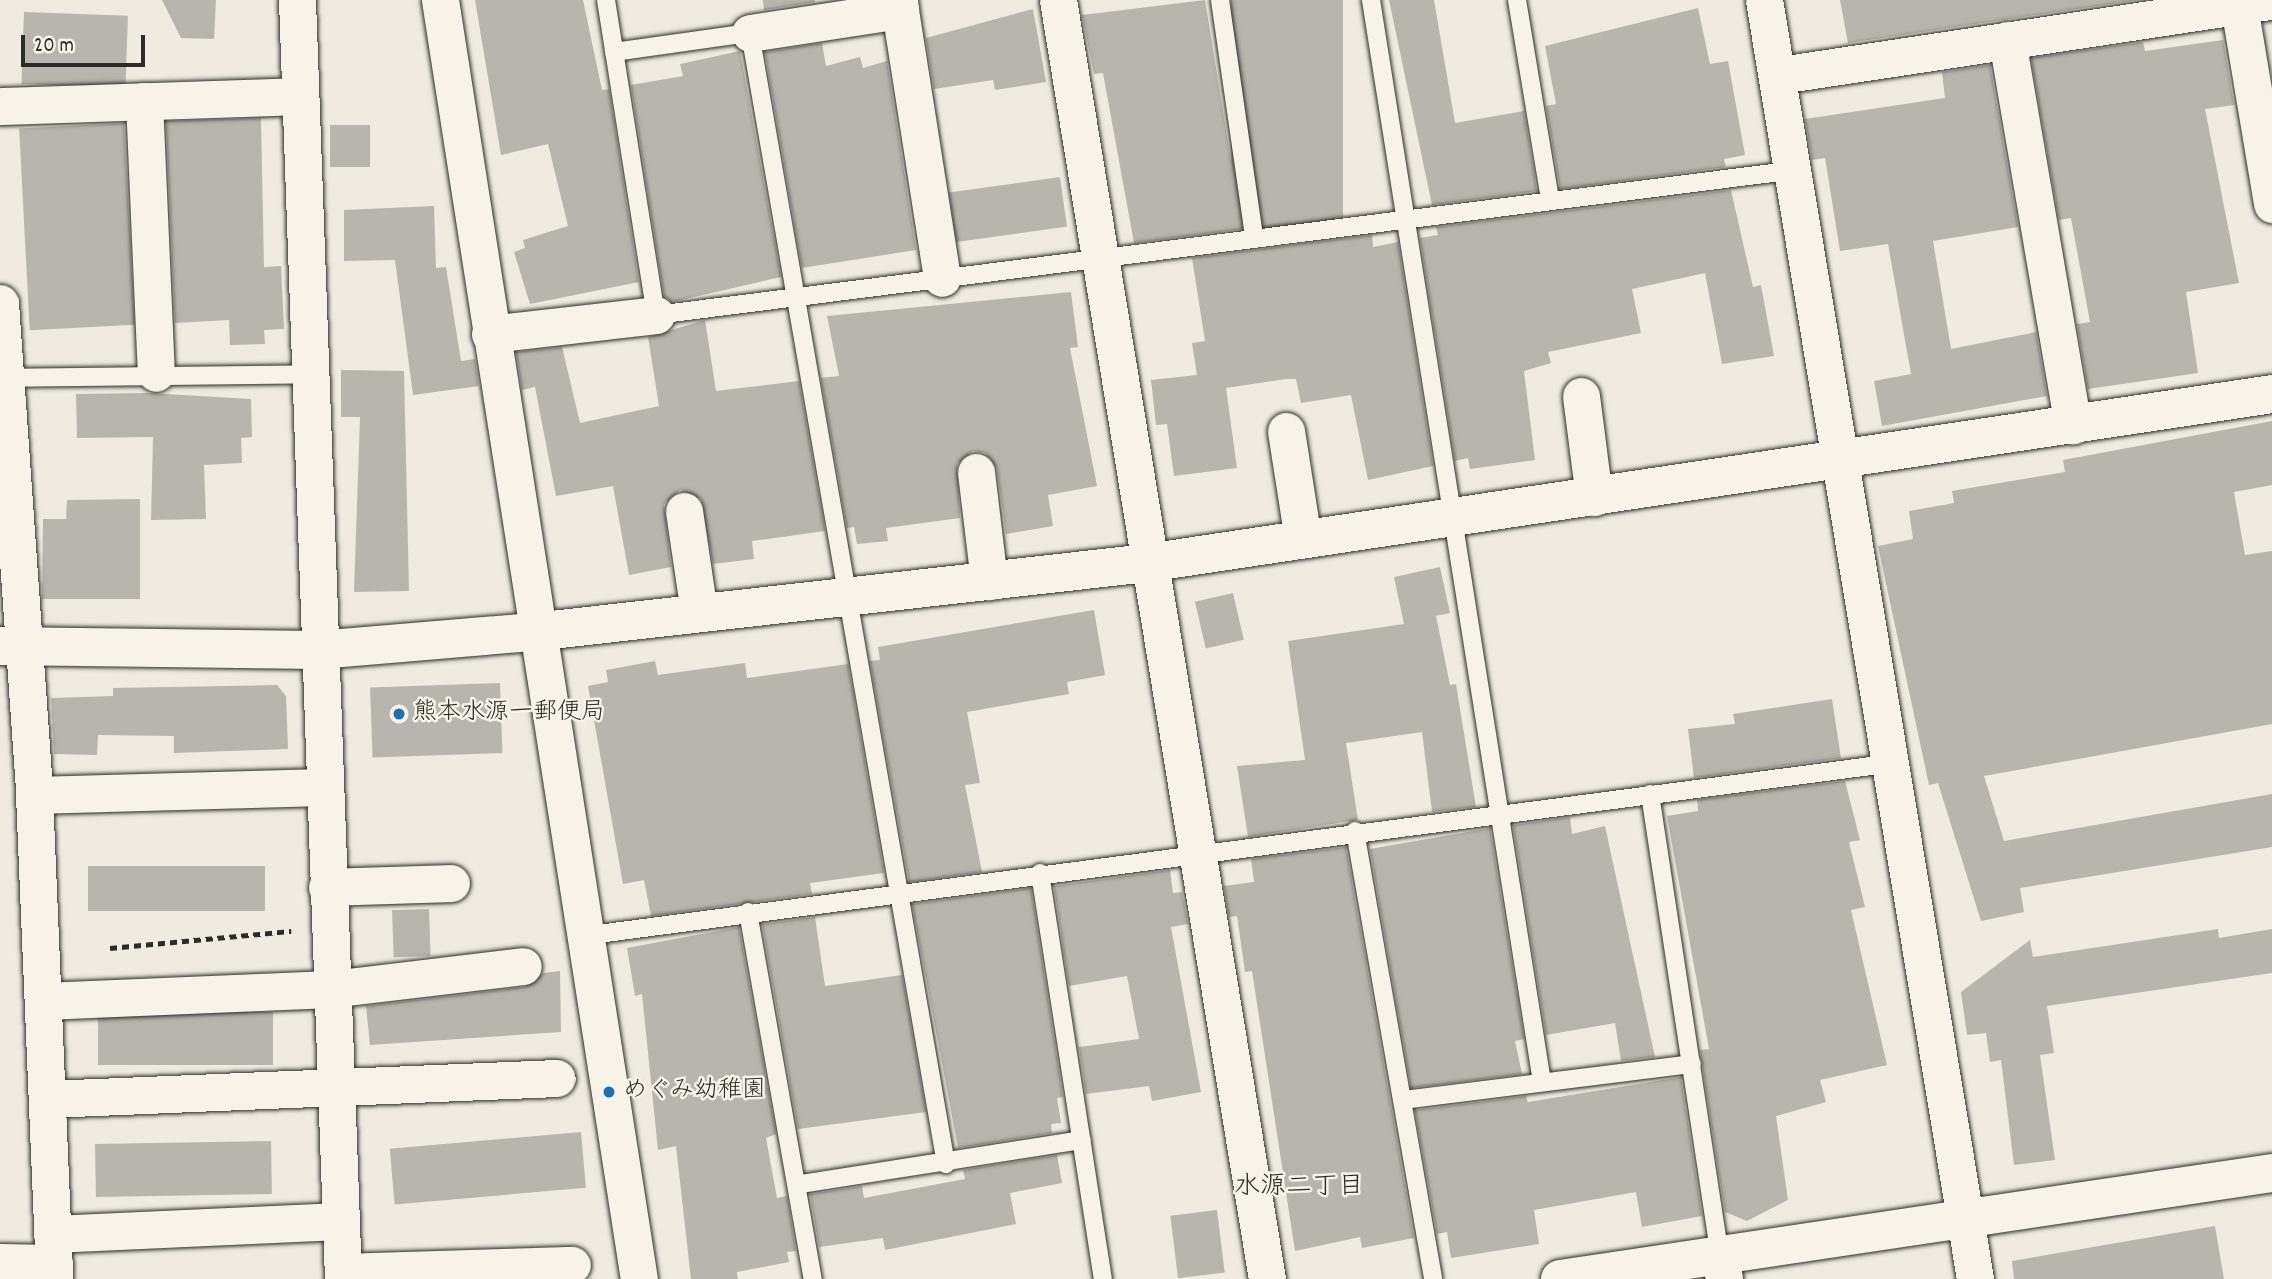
<!DOCTYPE html>
<meta charset="utf-8">
<style>
body{margin:0}
#map{position:relative;width:2272px;height:1279px;overflow:hidden;background:#efebe0;font-family:Dekko,"Klee One",sans-serif}
div>[style]{position:absolute}
[style*='--x']{left:calc(var(--x)*1px);top:calc(var(--y)*1px);width:calc(var(--w)*1px);rotate:calc(var(--a)*1deg)}
.building>*{inset:0;background:#b8b5ae;transform-origin:0 0}
.path>*{height:4.5px;margin-top:-2.25px;transform-origin:0;background:repeating-linear-gradient(90deg,#2b2b2b 0 7px,transparent 0 12px)}
.roads{filter:drop-shadow(0 0 2px #2b2b2b) drop-shadow(0 0 2px #2b2b2b)}
.service>*{height:18px;margin:-9px;padding:0 9px;transform-origin:9px;border-radius:9px;background:#f7f3e8}
.minor>*{height:37px;margin:-18.5px;padding:0 18.5px;transform-origin:18.5px;border-radius:18.5px;background:#f7f3e8}
.tertiary>*{height:38px;margin:-19px;padding:0 19px;transform-origin:19px;border-radius:19px;background:#f7f3e8}
.dots>*{width:19px;height:19px;translate:-50% -50%;box-sizing:border-box;border:4px solid #f7f3e8;border-radius:50%}
span{translate:-50% -50%;white-space:nowrap;text-align:center;line-height:1.15;-webkit-text-stroke:5px #f7f3e8;paint-order:stroke}
.poi-label{font-size:24px;color:#2b2b2b}
.left{translate:0 -50%;text-align:left}
.neighbourhood-label{font-size:26px;color:#2b2b2b}
.scale{position:absolute;left:21px;top:35px;width:124px;height:32px;box-sizing:border-box;border:4px solid #2b2b2b;border-top:0;padding-left:9px;font-size:21px;line-height:24px;white-space:nowrap;color:#2b2b2b;-webkit-text-stroke:5px #f7f3e8;paint-order:stroke}
</style>
<div id="map">
<div class="building">
<i style="clip-path:polygon(162px 0,216px 0,214px 39px,181px 38px)"></i>
<i style="clip-path:polygon(475px 0,583px 0,602px 90px,609px 89px,641px 296px,639px 282px,530px 304px,514px 252px,525px 248px,523px 240px,568px 226px,548px 144px,501px 155px)"></i>
<i style="clip-path:polygon(763px 0,815px 0,815px 2px,764px 10px)"></i>
<i style="clip-path:polygon(1205px 0,1242px 229px,1134px 243px,1103px 73px,1094px 74px,1082px 15px)"></i>
<i style="left:1231px;top:0;width:112px;height:228px"></i>
<i style="clip-path:polygon(1389px 0,1434px 0,1455px 123px,1524px 111px,1537px 191px,1432px 205px)"></i>
<i style="clip-path:polygon(1840px 0,2137px 0,1848px 43px)"></i>
<i style="clip-path:polygon(1698px 8px,1710px 64px,1728px 61px,1745px 155px,1724px 159px,1726px 167px,1560px 189px,1546px 106px,1556px 104px,1545px 46px)"></i>
<i style="clip-path:polygon(1033px 9px,1046px 82px,995px 90px,993px 80px,934px 89px,926px 38px)"></i>
<i style="left:24px;top:12px;width:104px;height:72px;rotate:2deg"></i>
<i style="clip-path:polygon(2223px 40px,2234px 105px,2205px 109px,2239px 283px,2186px 292px,2198px 373px,2088px 389px,2077px 324px,2090px 322px,2071px 218px,2059px 220px,2031px 58px,2143px 42px,2145px 51px)"></i>
<i style="clip-path:polygon(822px 43px,826px 66px,860px 57px,863px 68px,887px 61px,916px 250px,802px 268px,765px 52px)"></i>
<i style="clip-path:polygon(740px 51px,781px 277px,672px 302px,664px 296px,631px 85px,683px 76px,680px 64px)"></i>
<i style="clip-path:polygon(1990px 65px,2018px 227px,1933px 241px,1951px 349px,2036px 332px,2047px 396px,1882px 426px,1874px 381px,1911px 374px,1888px 244px,1840px 251px,1825px 158px,1812px 160px,1805px 119px,1945px 98px,1942px 72px)"></i>
<i style="clip-path:polygon(261px 118px,264px 267px,281px 266px,284px 329px,264px 330px,265px 344px,230px 345px,229px 320px,175px 323px,166px 121px)"></i>
<i style="left:124px;top:123px;width:202px;height:105px;rotate:87deg"></i>
<i style="left:370px;top:125px;width:42px;height:40px;rotate:90deg"></i>
<i style="left:1060px;top:177px;width:50px;height:112px;rotate:82deg"></i>
<i style="clip-path:polygon(1731px 190px,1753px 287px,1761px 285px,1774px 356px,1722px 364px,1705px 273px,1632px 289px,1641px 333px,1548px 352px,1551px 363px,1524px 371px,1535px 460px,1470px 469px,1468px 458px,1455px 461px,1420px 238px,1438px 235px,1436px 227px)"></i>
<i style="clip-path:polygon(434px 206px,436px 268px,446px 267px,461px 361px,475px 359px,479px 386px,413px 395px,395px 260px,344px 261px,344px 210px)"></i>
<i style="clip-path:polygon(1372px 235px,1373px 247px,1398px 242px,1433px 466px,1368px 480px,1351px 395px,1301px 403px,1296px 379px,1286px 379px,1226px 388px,1237px 468px,1174px 476px,1167px 424px,1156px 425px,1151px 380px,1197px 375px,1192px 343px,1205px 341px,1192px 258px)"></i>
<i style="clip-path:polygon(1071px 292px,1078px 347px,1070px 348px,1097px 486px,1048px 495px,1053px 526px,1006px 534px,997px 469px,985px 453px,973px 451px,957px 464px,960px 518px,886px 528px,888px 541px,857px 544px,854px 527px,847px 528px,821px 378px,839px 376px,827px 316px)"></i>
<i style="clip-path:polygon(705px 320px,716px 391px,799px 381px,825px 531px,752px 541px,754px 559px,713px 564px,701px 499px,680px 490px,664px 504px,671px 567px,629px 575px,613px 486px,556px 496px,535px 387px,522px 390px,516px 352px,562px 347px,580px 423px,659px 406px,648px 337px)"></i>
<i style="clip-path:polygon(341px 370px,404px 371px,409px 591px,354px 592px,360px 417px,341px 417px)"></i>
<i style="clip-path:polygon(148px 393px,251px 399px,252px 437px,241px 438px,242px 463px,204px 465px,206px 519px,151px 520px,153px 437px,77px 438px,76px 394px)"></i>
<i style="clip-path:polygon(2272px 421px,2272px 485px,2234px 492px,2245px 555px,2272px 551px,2272px 724px,1984px 776px,2004px 841px,2272px 794px,2272px 847px,2020px 888px,2024px 912px,1981px 921px,1938px 783px,1929px 785px,1878px 546px,1913px 539px,1909px 511px,1954px 503px,1952px 491px,2065px 472px,2063px 460px)"></i>
<i style="clip-path:polygon(140px 499px,140px 599px,42px 599px,43px 519px,66px 519px,67px 500px)"></i>
<i style="clip-path:polygon(1440px 567px,1450px 613px,1436px 616px,1450px 685px,1456px 684px,1476px 807px,1432px 812px,1422px 732px,1346px 743px,1358px 820px,1248px 837px,1237px 766px,1305px 760px,1288px 641px,1404px 624px,1394px 577px)"></i>
<i style="left:1233px;top:593px;width:48px;height:39px;rotate:77deg"></i>
<i style="clip-path:polygon(1094px 610px,1105px 675px,1067px 682px,1069px 694px,967px 712px,980px 783px,965px 785px,982px 872px,909px 882px,870px 661px,880px 660px,878px 647px)"></i>
<i style="clip-path:polygon(655px 661px,658px 675px,745px 663px,747px 678px,848px 664px,884px 873px,810px 883px,812px 894px,651px 916px,644px 880px,623px 884px,588px 686px,608px 682px,606px 670px)"></i>
<i style="left:500px;top:683px;width:70px;height:130px;rotate:88deg"></i>
<i style="clip-path:polygon(277px 685px,286px 696px,288px 749px,174px 753px,174px 736px,98px 735px,97px 755px,54px 754px,51px 698px,113px 696px,113px 688px)"></i>
<i style="clip-path:polygon(1832px 699px,1841px 758px,1694px 778px,1688px 729px,1735px 724px,1733px 714px)"></i>
<i style="clip-path:polygon(1845px 781px,1860px 840px,1849px 842px,1865px 907px,1851px 910px,1887px 1065px,1820px 1080px,1826px 1102px,1776px 1116px,1788px 1200px,1747px 1221px,1725px 1212px,1700px 1050px,1709px 1049px,1667px 816px,1698px 811px,1697px 800px)"></i>
<i style="clip-path:polygon(1570px 817px,1572px 834px,1605px 826px,1655px 1057px,1621px 1061px,1615px 1023px,1546px 1035px,1513px 825px)"></i>
<i style="clip-path:polygon(1490px 828px,1524px 1039px,1515px 1041px,1522px 1074px,1411px 1088px,1370px 849px)"></i>
<i style="clip-path:polygon(1346px 847px,1414px 1238px,1362px 1248px,1360px 1237px,1295px 1251px,1252px 971px,1245px 972px,1237px 916px,1229px 917px,1224px 886px,1254px 882px,1251px 859px)"></i>
<i style="left:88px;top:866px;width:177px;height:45px"></i>
<i style="clip-path:polygon(1170px 870px,1173px 893px,1182px 892px,1188px 924px,1171px 927px,1201px 1092px,1152px 1101px,1149px 1086px,1086px 1094px,1079px 1047px,1139px 1039px,1127px 976px,1069px 986px,1054px 886px)"></i>
<i style="clip-path:polygon(1031px 888px,1063px 1097px,1057px 1098px,1061px 1123px,1051px 1124px,1052px 1133px,958px 1148px,912px 904px)"></i>
<i style="left:429px;top:909px;width:47px;height:37px;rotate:88deg"></i>
<i style="clip-path:polygon(815px 917px,825px 986px,902px 975px,926px 1112px,798px 1129px,762px 924px)"></i>
<i style="clip-path:polygon(739px 927px,776px 1134px,766px 1138px,777px 1198px,787px 1196px,796px 1251px,787px 1252px,789px 1262px,737px 1272px,738px 1279px,691px 1279px,676px 1146px,658px 1150px,642px 994px,635px 996px,627px 948px)"></i>
<i style="clip-path:polygon(2218px 929px,2219px 938px,2272px 929px,2272px 973px,2047px 1006px,2054px 1053px,2040px 1055px,2055px 1160px,2014px 1165px,2001px 1060px,1990px 1062px,1986px 1033px,1967px 1035px,1961px 992px,2030px 940px,2033px 957px)"></i>
<i style="clip-path:polygon(560px 971px,561px 1032px,370px 1045px,366px 1006px,525px 987px,543px 973px)"></i>
<i style="left:273px;top:1012px;width:53px;height:175px;rotate:90deg"></i>
<i style="clip-path:polygon(1681px 1077px,1702px 1216px,1642px 1227px,1636px 1192px,1534px 1210px,1539px 1244px,1451px 1258px,1447px 1232px,1437px 1234px,1415px 1110px,1526px 1096px,1528px 1102px)"></i>
<i style="left:581px;top:1132px;width:56px;height:192px;rotate:85deg"></i>
<i style="left:271px;top:1141px;width:53px;height:176px;rotate:89deg"></i>
<i style="clip-path:polygon(1057px 1155px,1062px 1183px,1010px 1193px,1016px 1224px,885px 1250px,883px 1238px,819px 1247px,810px 1194px,862px 1186px,864px 1198px,965px 1179px,963px 1170px)"></i>
<i style="left:1217px;top:1210px;width:63px;height:47px;rotate:83deg"></i>
<i style="clip-path:polygon(2215px 1226px,2224px 1279px,2014px 1279px,2012px 1261px)"></i>
</div>
<div class="path">
<i style="--x:110;--y:948;--w:182;--a:-5.4"></i>
</div>
<div class="roads">
<div class="service">
<i style="--x:606;--y:0;--w:319;--a:81"></i>
<i style="--x:656;--y:315;--w:1149;--a:-7.25"></i>
<i style="--x:1220;--y:0;--w:237;--a:81.8"></i>
<i style="--x:1371;--y:0;--w:1095;--a:81.02"></i>
<i style="--x:1517;--y:0;--w:203;--a:80.6"></i>
<i style="--x:614;--y:52;--w:137;--a:-8"></i>
<i style="--x:750;--y:33;--w:1148;--a:80.17"></i>
<i style="--x:1;--y:378;--w:308;--a:-0.7"></i>
<i style="--x:1650;--y:794;--w:469;--a:81.4"></i>
<i style="--x:1355;--y:831;--w:455;--a:80.1"></i>
<i style="--x:1040;--y:873;--w:411;--a:81.2"></i>
<i style="--x:748;--y:912;--w:373;--a:80"></i>
<i style="--x:583;--y:936;--w:1321;--a:-7.52"></i>
<i style="--x:1403;--y:1100;--w:291;--a:-7.1"></i>
<i style="--x:801;--y:1184;--w:284;--a:-8.9"></i>
</div>
<div class="minor">
<i style="--x:297;--y:0;--w:1280;--a:87.94"></i>
<i style="--x:440;--y:0;--w:1294;--a:81.16"></i>
<i style="--x:1058;--y:0;--w:1296;--a:80.72"></i>
<i style="--x:1764;--y:0;--w:1296;--a:80.63"></i>
<i style="--x:2238;--y:0;--w:207;--a:80.5"></i>
<i style="--x:900;--y:10;--w:271;--a:81.1"></i>
<i style="--x:750;--y:33;--w:152;--a:-8.7"></i>
<i style="--x:900;--y:10;--w:10;--a:-96"></i>
<i style="--x:2007;--y:40;--w:391;--a:80.3"></i>
<i style="--x:1780;--y:75;--w:498;--a:-8.6"></i>
<i style="--x:144;--y:101;--w:272;--a:87.5"></i>
<i style="--x:0;--y:106;--w:300;--a:-1.9"></i>
<i style="--x:0;--y:303;--w:493;--a:86"></i>
<i style="--x:34;--y:795;--w:484;--a:87.6"></i>
<i style="--x:490;--y:334;--w:167;--a:-6.5"></i>
<i style="--x:1581;--y:396;--w:102;--a:82.7"></i>
<i style="--x:1286;--y:431;--w:109;--a:81.1"></i>
<i style="--x:976;--y:472;--w:110;--a:83.2"></i>
<i style="--x:684;--y:511;--w:103;--a:81.6"></i>
<i style="--x:34;--y:795;--w:289;--a:-1.6"></i>
<i style="--x:327;--y:887;--w:124;--a:-1.8"></i>
<i style="--x:43;--y:1001;--w:288;--a:-2.4"></i>
<i style="--x:331;--y:989;--w:193;--a:-6.8"></i>
<i style="--x:48;--y:1099;--w:509;--a:-2.36"></i>
<i style="--x:52;--y:1234;--w:288;--a:-2.6"></i>
<i style="--x:1720;--y:1258;--w:21;--a:79"></i>
<i style="--x:0;--y:1262;--w:54;--a:1.1"></i>
<i style="--x:343;--y:1272;--w:229;--a:-1.8"></i>
</div>
<div class="tertiary">
<i style="--x:0;--y:646;--w:318;--a:0.7"></i>
<i style="--x:318;--y:650;--w:217;--a:-4.8"></i>
<i style="--x:534;--y:632;--w:617;--a:-6.42"></i>
<i style="--x:1147;--y:563;--w:1138;--a:-8.54"></i>
<i style="--x:1560;--y:1279;--w:720;--a:-8.47"></i>
</div>
</div>
<div class="dots">
<i style="left:399px;top:714px;background:#1f6fb2"></i>
<i style="left:609px;top:1092px;background:#1f6fb2"></i>
</div>
<div class="poi-label">
<span class="left" style="left:413px;top:714px">熊本水源一郵便局</span>
<span class="left" style="left:623px;top:1092px">めぐみ幼稚園</span>
</div>
<div class="neighbourhood-label">
<span style="left:1299px;top:1188px">水源二丁目</span>
</div>
<div class="scale">20 m</div>
</div>
